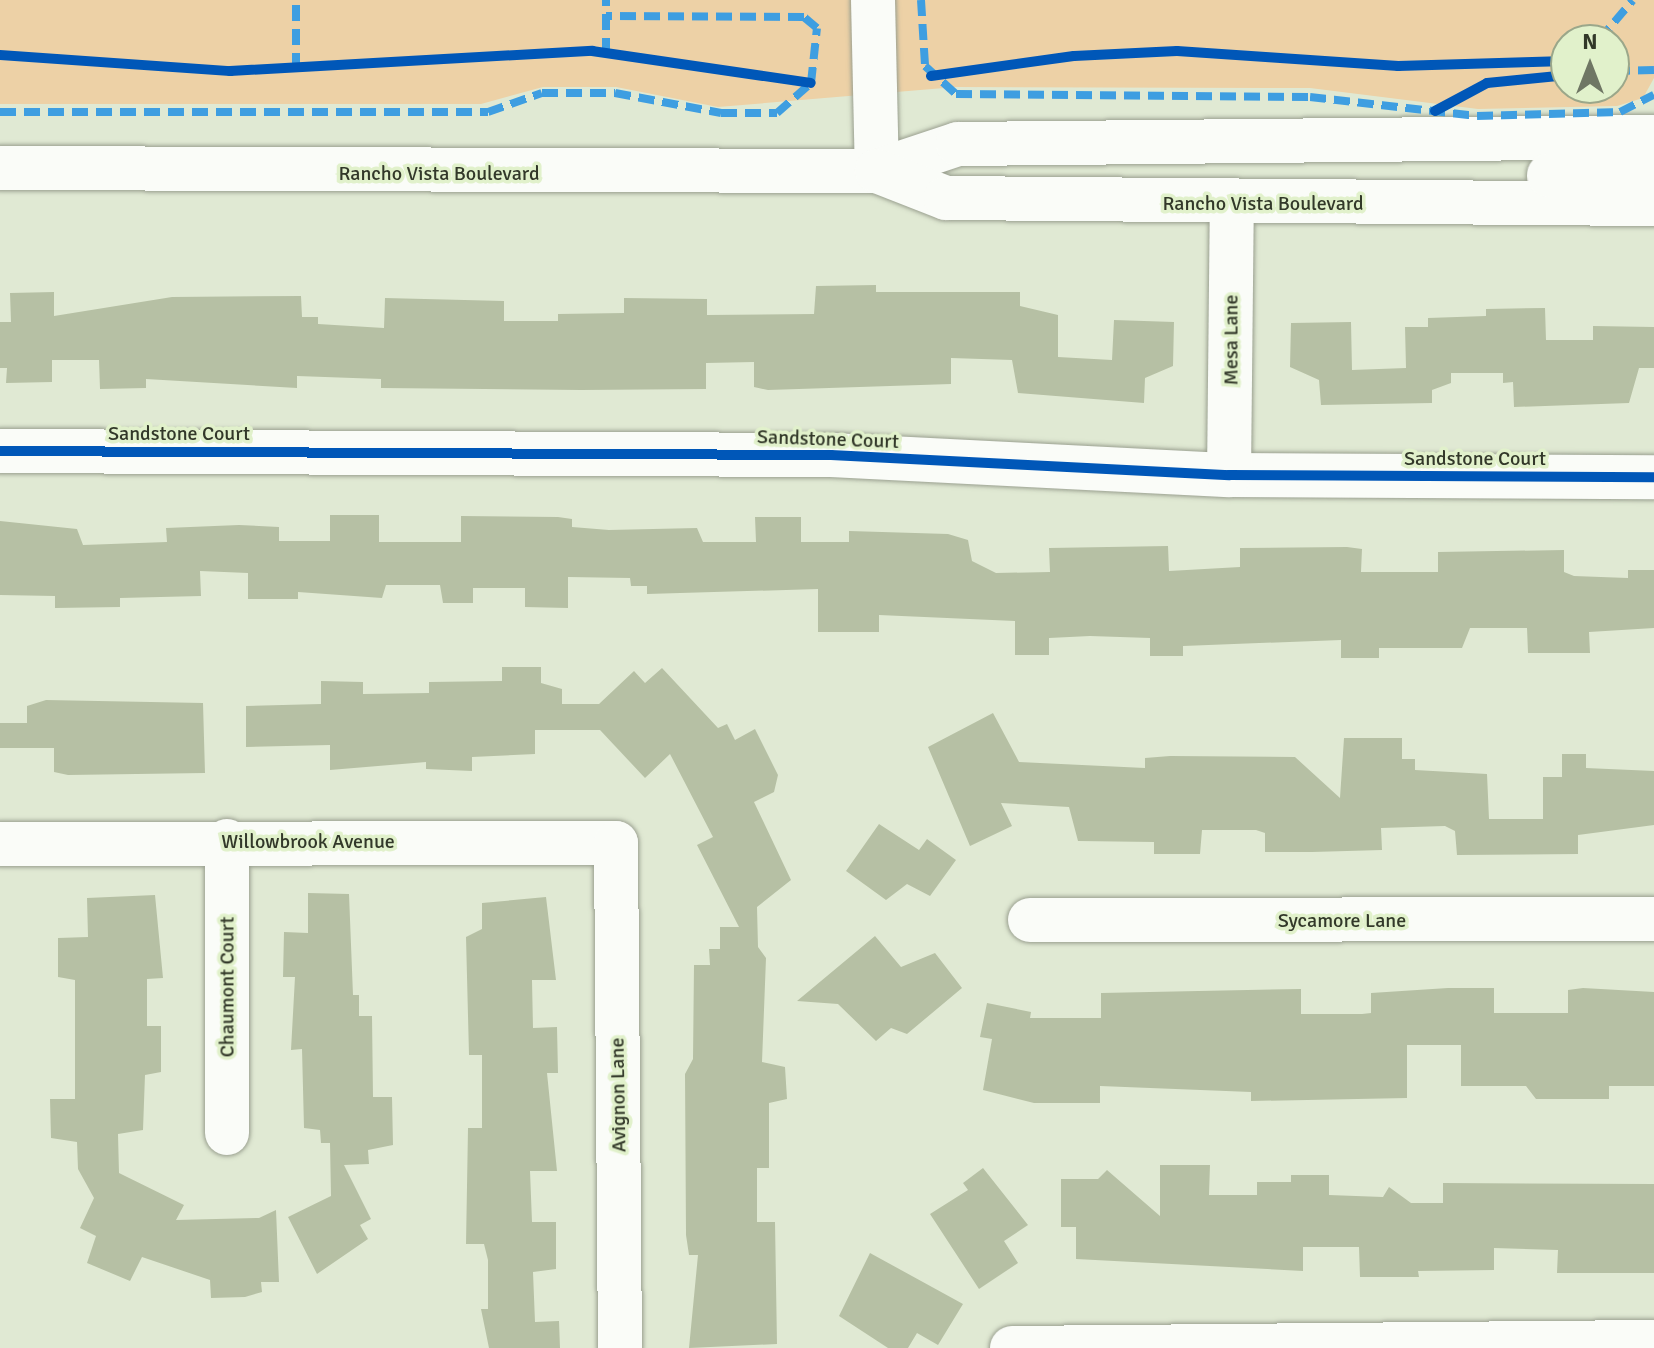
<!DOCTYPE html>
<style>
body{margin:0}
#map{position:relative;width:1654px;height:1348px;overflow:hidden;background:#e0e9d3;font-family:Signika,sans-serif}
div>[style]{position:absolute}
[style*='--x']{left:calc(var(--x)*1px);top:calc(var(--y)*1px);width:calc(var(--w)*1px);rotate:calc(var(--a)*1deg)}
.green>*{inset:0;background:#edd1a6}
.building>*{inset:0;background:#b6c0a4}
.roads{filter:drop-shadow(0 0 2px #9aa090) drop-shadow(0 0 2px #9aa090)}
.minor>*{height:44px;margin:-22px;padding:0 22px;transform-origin:22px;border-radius:22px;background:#fafcf8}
.major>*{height:44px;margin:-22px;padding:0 22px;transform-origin:22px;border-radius:22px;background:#fafcf8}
.quiet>*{height:8px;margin-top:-4px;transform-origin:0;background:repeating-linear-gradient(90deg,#3e9ee1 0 16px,transparent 0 24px)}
.cycleway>*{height:10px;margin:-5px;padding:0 5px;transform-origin:5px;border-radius:5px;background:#0057b8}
span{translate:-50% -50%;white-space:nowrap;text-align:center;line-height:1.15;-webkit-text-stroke:7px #e1f1cb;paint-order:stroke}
.street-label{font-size:20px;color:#323829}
.north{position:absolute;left:1550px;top:24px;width:80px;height:80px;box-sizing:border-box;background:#e1f1cb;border:2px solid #9ba78a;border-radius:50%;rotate:0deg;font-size:22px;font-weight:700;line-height:32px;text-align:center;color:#323829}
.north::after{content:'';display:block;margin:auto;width:28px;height:36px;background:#6f7664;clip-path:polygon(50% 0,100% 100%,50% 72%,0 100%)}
</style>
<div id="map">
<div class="green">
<i style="clip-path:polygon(evenodd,0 0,1654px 0,1654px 78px,1643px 98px,1617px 106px,1478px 109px,1310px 88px,956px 87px,718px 107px,616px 87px,543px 87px,481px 104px,0 104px,0 0,1566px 40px,1614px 40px,1614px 88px,1566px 88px,1566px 40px)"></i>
</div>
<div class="building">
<i style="clip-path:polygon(876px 285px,876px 292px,1020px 292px,1020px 306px,1058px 315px,1058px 357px,1112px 360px,1114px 320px,1174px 322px,1173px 366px,1145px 378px,1144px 403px,1018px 393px,1012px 360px,951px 358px,951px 384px,768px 390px,754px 387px,754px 362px,706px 363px,706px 389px,581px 390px,381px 388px,381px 379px,297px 376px,297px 388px,146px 379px,146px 388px,100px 389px,99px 360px,52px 360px,52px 382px,6px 383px,7px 368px,0 368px,0 322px,11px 322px,10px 293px,54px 292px,54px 316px,172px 297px,301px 296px,302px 317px,318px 317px,318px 324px,384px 328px,385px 298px,504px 301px,504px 321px,558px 321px,558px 314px,624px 313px,624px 298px,707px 299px,707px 315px,814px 314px,816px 286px)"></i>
<i style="clip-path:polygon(1545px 308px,1546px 340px,1593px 340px,1593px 326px,1654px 327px,1654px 368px,1639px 368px,1629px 403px,1514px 407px,1513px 382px,1503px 383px,1503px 373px,1451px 373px,1451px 383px,1432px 390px,1432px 403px,1321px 405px,1319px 380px,1290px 367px,1291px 323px,1351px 322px,1352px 370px,1406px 368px,1405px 327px,1428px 327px,1428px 318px,1486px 316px,1486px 309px)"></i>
<i style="clip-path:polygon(330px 515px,379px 515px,379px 542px,461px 542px,461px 516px,558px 517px,572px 519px,572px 527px,609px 530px,697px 528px,703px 542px,756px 542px,755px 517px,801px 517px,801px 542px,849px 542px,849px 531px,948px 534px,968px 540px,972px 561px,996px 573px,1050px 572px,1049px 548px,1168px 546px,1169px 571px,1240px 567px,1240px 548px,1347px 547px,1362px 549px,1361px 572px,1438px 572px,1438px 552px,1564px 550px,1564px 572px,1574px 576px,1628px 578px,1628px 570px,1654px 570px,1654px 628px,1589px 632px,1590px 653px,1528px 653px,1527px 628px,1470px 628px,1462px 648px,1379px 648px,1379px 658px,1341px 658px,1341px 640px,1183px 646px,1183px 656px,1150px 656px,1150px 638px,1090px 636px,1049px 638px,1049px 655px,1015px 655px,1015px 621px,879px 615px,879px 632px,818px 632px,818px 589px,647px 594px,647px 586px,631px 586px,630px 578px,568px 577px,568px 608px,525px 607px,525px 588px,473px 588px,473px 603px,443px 603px,440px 585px,386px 585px,382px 598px,298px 592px,298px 599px,248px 599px,248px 573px,200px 571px,201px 596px,120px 598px,120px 607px,55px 608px,55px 596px,0 595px,0 521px,77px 529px,83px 545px,167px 542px,166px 528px,239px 525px,279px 527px,279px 541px,330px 541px)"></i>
<i style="clip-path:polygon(502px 667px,541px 667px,541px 683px,562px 689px,562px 704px,599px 704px,634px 671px,645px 683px,662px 668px,718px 728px,727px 724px,735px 740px,755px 729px,778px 775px,774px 792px,754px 802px,791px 880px,757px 907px,758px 947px,766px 958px,762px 1062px,785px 1067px,787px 1099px,769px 1103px,769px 1168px,757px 1168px,757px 1222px,775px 1222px,777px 1344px,689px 1348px,698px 1255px,689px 1255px,686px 1235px,685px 1074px,693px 1059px,694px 965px,710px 965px,709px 949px,720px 949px,720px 927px,739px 927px,697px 845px,713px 837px,670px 754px,645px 778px,600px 730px,535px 730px,535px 754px,472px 757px,472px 771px,426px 769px,426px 762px,330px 770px,330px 745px,246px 747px,246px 706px,321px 704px,321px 681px,363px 682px,363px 694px,429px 693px,429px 682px,502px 681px)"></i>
<i style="clip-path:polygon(46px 700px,203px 703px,205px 773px,68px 775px,54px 772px,54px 748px,0 748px,0 723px,27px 723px,27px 706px)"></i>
<i style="clip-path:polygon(993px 713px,1019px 762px,1145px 768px,1145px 758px,1170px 756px,1295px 757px,1340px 798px,1344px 738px,1402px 738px,1402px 759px,1415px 759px,1415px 770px,1487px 774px,1489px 819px,1543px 819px,1543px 777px,1562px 777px,1562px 754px,1586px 754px,1586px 768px,1654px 771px,1654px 825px,1578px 835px,1578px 854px,1457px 855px,1455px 831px,1445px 826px,1381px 828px,1382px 850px,1312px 852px,1265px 852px,1265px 833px,1256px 830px,1202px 830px,1200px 854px,1154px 854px,1154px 842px,1078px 841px,1069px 807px,1001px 803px,1012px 826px,970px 846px,928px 747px)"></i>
<i style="clip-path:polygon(879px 824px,919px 850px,927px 839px,956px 860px,930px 896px,907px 884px,886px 900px,846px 871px)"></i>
<i style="clip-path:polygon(308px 893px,349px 894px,353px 995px,359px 995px,359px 1016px,372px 1016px,373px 1097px,392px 1097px,393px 1145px,368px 1150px,369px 1164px,344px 1165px,371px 1219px,360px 1225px,368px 1239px,317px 1274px,288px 1217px,331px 1196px,330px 1143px,321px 1143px,320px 1130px,304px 1128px,302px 1049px,291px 1050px,295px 977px,283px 977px,284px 932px,308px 933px)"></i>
<i style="clip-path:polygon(155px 895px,163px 978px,147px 979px,147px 1026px,161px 1026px,161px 1072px,145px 1075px,143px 1130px,118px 1134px,119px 1173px,184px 1205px,176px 1220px,259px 1218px,276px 1210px,279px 1282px,261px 1282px,262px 1292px,245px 1297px,211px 1298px,210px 1280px,142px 1257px,130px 1281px,87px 1263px,96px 1236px,80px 1228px,94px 1198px,78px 1169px,77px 1142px,51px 1138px,50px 1099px,75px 1099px,75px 980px,58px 977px,58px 938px,88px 937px,87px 898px)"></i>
<i style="clip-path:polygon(546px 897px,556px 980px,532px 980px,533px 1028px,557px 1027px,558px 1073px,547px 1073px,557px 1171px,530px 1171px,532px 1222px,556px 1222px,556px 1269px,533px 1272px,535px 1322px,559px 1321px,560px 1348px,489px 1348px,481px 1309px,488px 1309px,488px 1260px,484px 1244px,466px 1244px,468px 1128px,482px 1128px,482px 1055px,469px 1055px,466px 937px,482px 929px,482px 903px)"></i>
<i style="clip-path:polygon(875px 936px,901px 967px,935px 953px,962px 988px,907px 1034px,891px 1028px,876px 1041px,838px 1004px,797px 1001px)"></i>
<i style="clip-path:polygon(1448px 988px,1494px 988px,1494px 1013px,1568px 1013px,1568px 990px,1583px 988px,1654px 992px,1654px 1086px,1609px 1086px,1609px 1099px,1536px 1099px,1526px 1086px,1461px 1086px,1461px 1045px,1407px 1045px,1407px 1098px,1251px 1101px,1251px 1092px,1100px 1086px,1100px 1103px,1034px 1103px,983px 1090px,992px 1039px,980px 1037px,987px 1003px,1031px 1012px,1030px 1018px,1101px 1018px,1101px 993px,1301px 989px,1301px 1014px,1362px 1014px,1371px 1013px,1371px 993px)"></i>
<i style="clip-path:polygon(1160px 1165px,1210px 1165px,1209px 1195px,1257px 1195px,1257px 1182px,1291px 1182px,1291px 1175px,1329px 1175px,1329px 1195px,1383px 1197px,1389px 1187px,1411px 1203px,1443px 1203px,1443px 1183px,1654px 1184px,1654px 1273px,1557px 1273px,1558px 1250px,1494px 1248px,1494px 1270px,1418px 1271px,1419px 1277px,1360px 1277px,1359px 1247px,1303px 1247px,1303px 1271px,1076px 1259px,1076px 1227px,1061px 1227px,1061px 1179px,1098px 1179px,1107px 1170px,1160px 1216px)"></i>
<i style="clip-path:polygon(983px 1168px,1028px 1225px,1004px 1241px,1018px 1263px,979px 1289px,930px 1214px,968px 1190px,963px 1183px)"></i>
<i style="clip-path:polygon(870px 1253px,963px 1304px,938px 1345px,917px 1333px,908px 1348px,888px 1348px,839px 1316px)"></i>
</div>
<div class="roads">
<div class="minor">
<i style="--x:873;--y:0;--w:171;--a:88.7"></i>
<i style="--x:0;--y:451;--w:831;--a:0.28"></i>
<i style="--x:831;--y:455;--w:399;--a:2.9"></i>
<i style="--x:1229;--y:475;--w:425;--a:0.3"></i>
<i style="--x:1229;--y:475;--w:271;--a:-89.4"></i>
<i style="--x:0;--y:844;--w:616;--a:-0.09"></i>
<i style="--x:616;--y:843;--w:505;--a:89.55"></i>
<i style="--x:1030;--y:920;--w:624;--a:-0.09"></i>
<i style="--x:227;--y:1133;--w:292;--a:-90"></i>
<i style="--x:1012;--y:1348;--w:642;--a:-0.54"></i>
</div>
<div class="major">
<i style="--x:0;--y:168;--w:877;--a:0.2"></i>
<i style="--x:877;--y:171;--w:85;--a:-18.4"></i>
<i style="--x:958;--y:144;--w:696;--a:-0.58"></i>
<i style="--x:877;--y:171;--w:74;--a:21.4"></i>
<i style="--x:946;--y:198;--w:708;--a:0.49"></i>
<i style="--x:1549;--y:175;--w:105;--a:-2.7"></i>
</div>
</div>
<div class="quiet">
<i style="--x:921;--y:0;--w:66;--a:86.5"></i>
<i style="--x:925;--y:66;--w:42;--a:42.1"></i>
<i style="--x:956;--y:94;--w:354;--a:0.5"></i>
<i style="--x:1310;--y:97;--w:168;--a:6.5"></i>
<i style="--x:1477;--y:116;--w:143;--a:-1.6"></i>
<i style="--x:1620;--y:112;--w:38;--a:-27"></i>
<i style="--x:1599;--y:40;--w:52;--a:-49.6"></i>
<i style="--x:606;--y:54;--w:54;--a:-90"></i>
<i style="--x:296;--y:69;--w:69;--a:-90"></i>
<i style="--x:1614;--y:71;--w:40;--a:-1.4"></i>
<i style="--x:0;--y:112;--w:488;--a:0"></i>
<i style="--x:488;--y:112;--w:57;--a:-19.4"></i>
<i style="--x:542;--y:93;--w:73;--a:0"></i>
<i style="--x:615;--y:93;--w:108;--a:10.7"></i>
<i style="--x:721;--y:113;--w:56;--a:0"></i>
<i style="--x:777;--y:113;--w:45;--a:-41.4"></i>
<i style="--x:811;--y:83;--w:55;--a:-83.8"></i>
<i style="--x:817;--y:28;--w:17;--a:-140"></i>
<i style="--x:804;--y:17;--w:198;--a:-179.7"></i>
</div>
<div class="cycleway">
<i style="--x:0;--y:55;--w:231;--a:4"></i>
<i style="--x:230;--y:71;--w:363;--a:-3.2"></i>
<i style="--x:592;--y:51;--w:221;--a:8.3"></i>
<i style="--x:931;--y:76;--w:144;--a:-8"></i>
<i style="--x:1074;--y:56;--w:103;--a:-2.8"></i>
<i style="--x:1177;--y:51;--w:222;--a:3.9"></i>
<i style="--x:1398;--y:66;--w:168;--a:-1.7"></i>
<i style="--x:1435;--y:111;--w:59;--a:-28.3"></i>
<i style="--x:1487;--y:83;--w:71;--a:-5.6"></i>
<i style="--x:0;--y:451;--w:831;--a:0.28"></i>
<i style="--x:831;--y:455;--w:399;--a:2.9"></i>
<i style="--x:1229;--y:475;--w:425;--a:0.3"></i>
</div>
<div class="street-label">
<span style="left:439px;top:173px">Rancho Vista Boulevard</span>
<span style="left:1263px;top:203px">Rancho Vista Boulevard</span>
<span style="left:1231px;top:340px;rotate:-90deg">Mesa Lane</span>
<span style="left:179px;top:433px">Sandstone Court</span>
<span style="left:828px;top:439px;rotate:2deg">Sandstone Court</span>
<span style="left:1475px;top:458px">Sandstone Court</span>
<span style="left:308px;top:841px">Willowbrook Avenue</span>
<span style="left:1342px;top:920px">Sycamore Lane</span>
<span style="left:227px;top:987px;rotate:-90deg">Chaumont Court</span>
<span style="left:618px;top:1095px;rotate:-91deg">Avignon Lane</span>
</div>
<div class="north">N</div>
</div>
